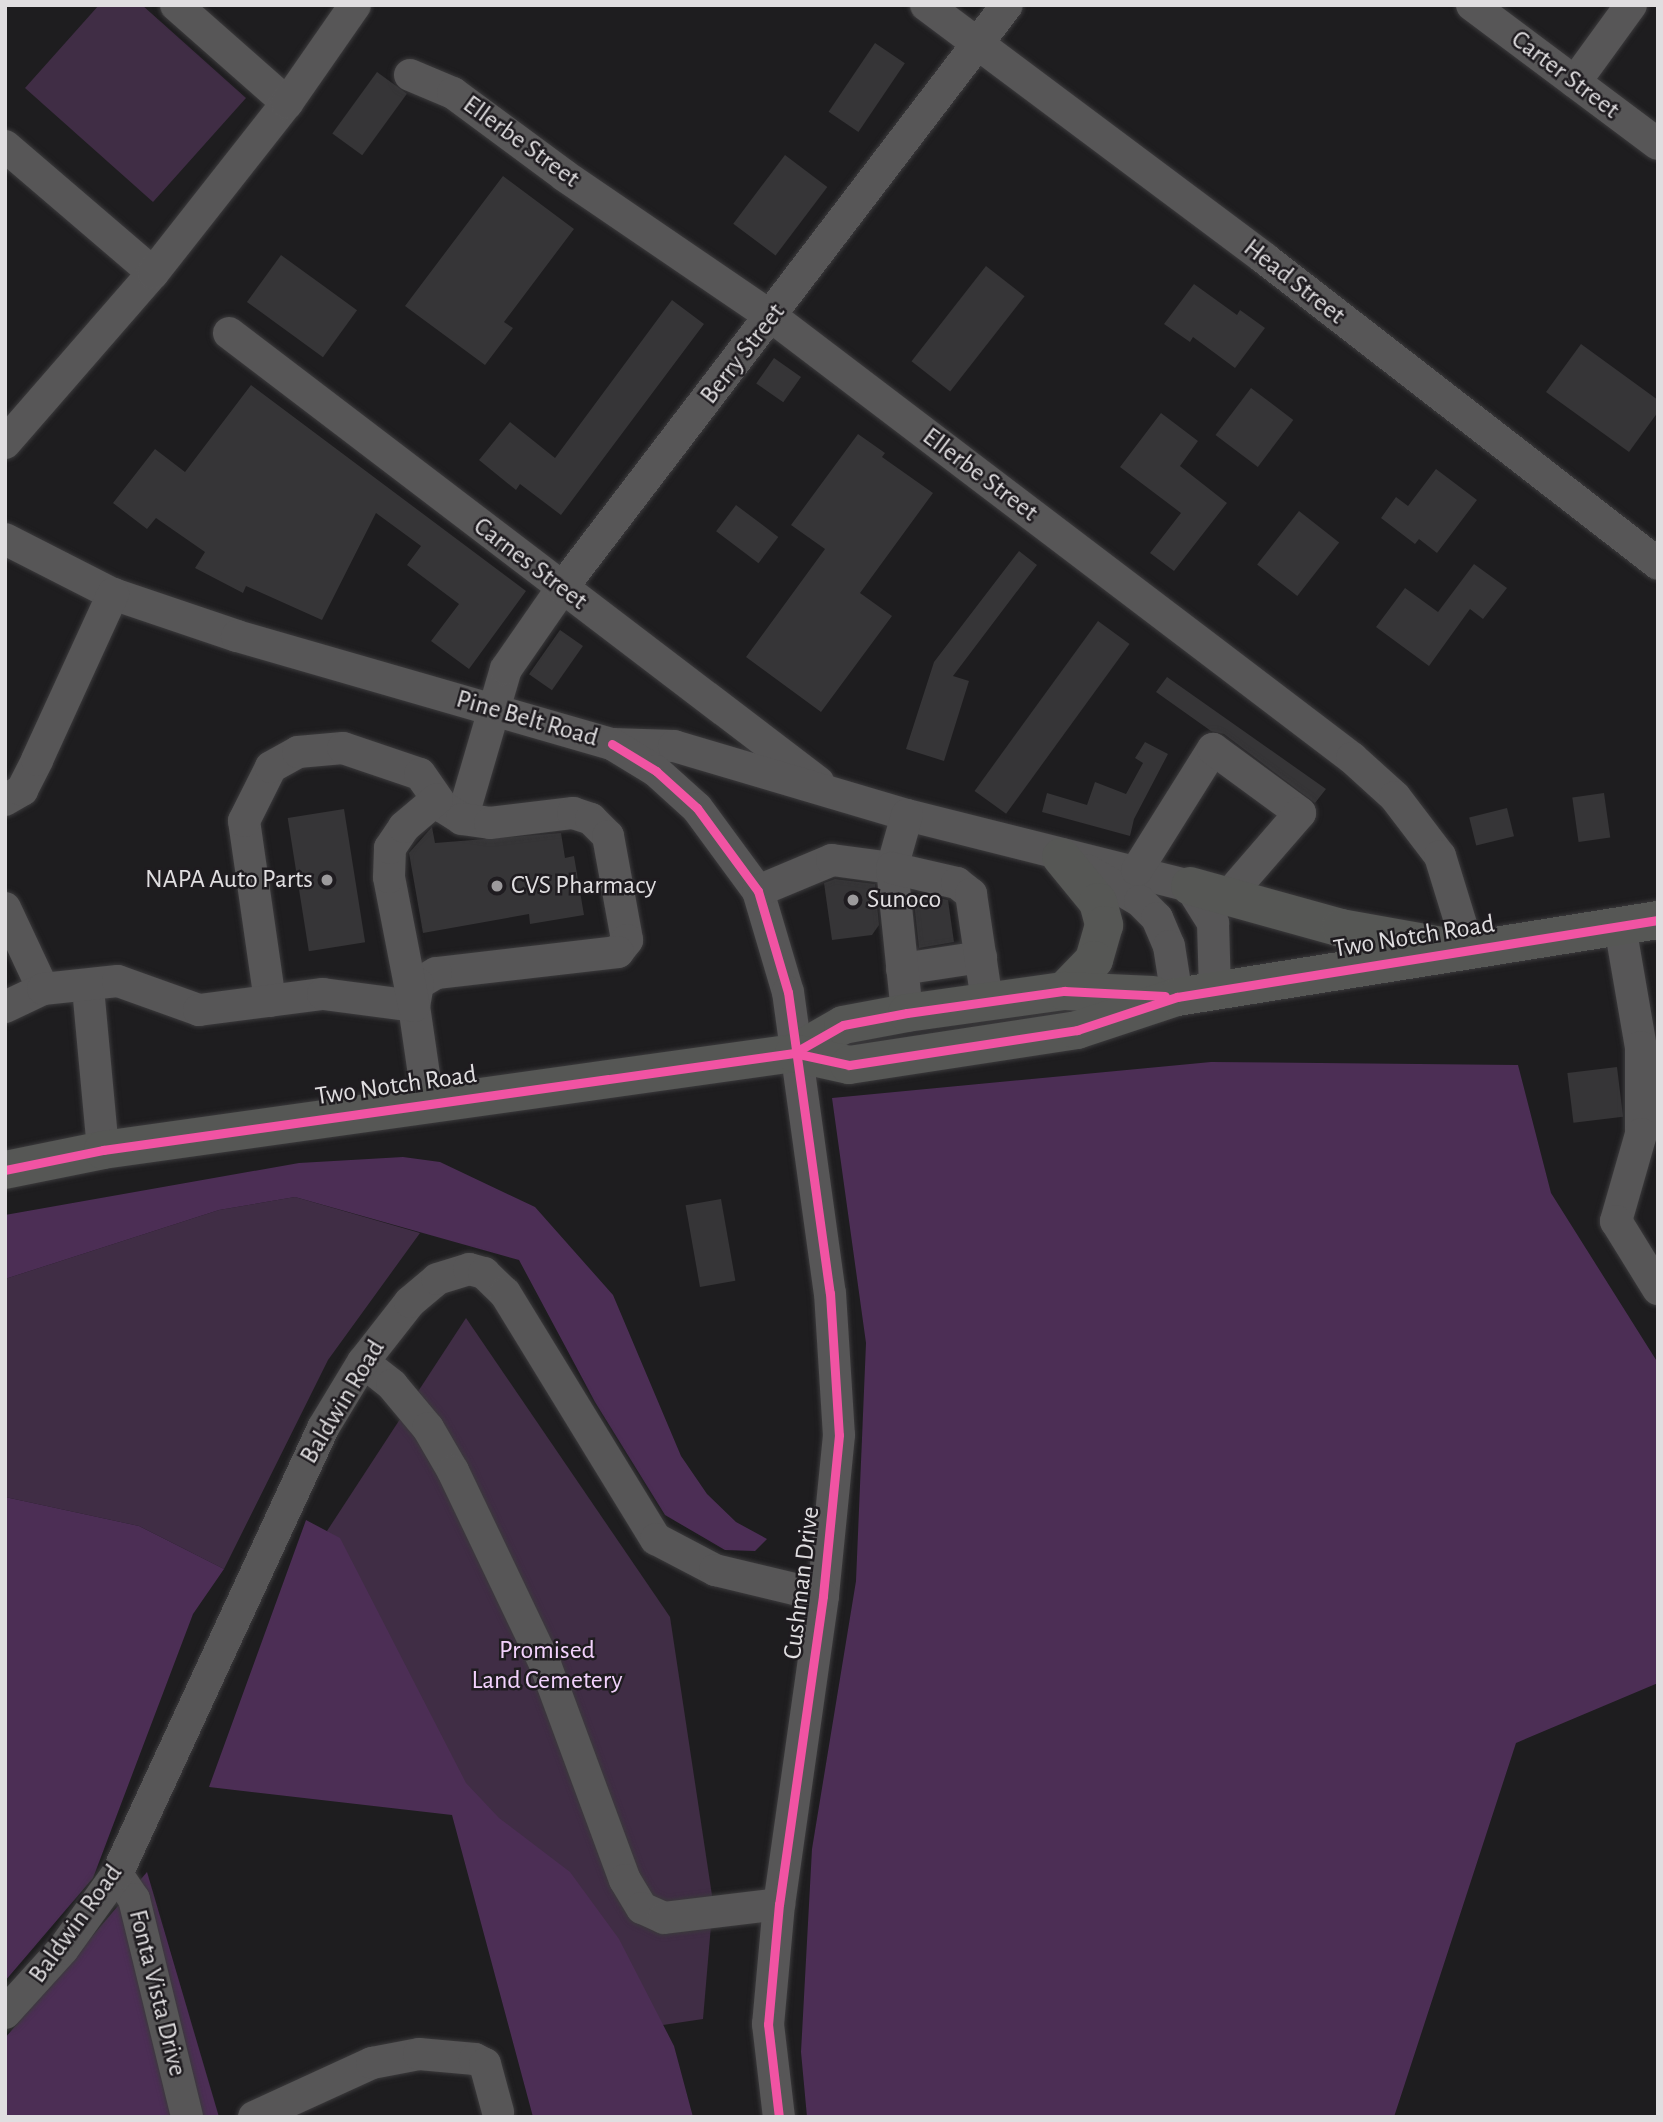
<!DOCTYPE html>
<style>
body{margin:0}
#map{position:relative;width:1663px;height:2122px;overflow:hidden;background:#1e1d1f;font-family:"Alegreya Sans",sans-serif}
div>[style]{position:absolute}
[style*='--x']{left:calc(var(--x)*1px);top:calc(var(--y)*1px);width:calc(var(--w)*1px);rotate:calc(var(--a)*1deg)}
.green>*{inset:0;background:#402d45}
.forest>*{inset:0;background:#4c2e55}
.building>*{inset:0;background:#363537;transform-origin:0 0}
.roads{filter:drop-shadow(0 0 2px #3b3a3c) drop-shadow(0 0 2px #3b3a3c)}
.minor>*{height:32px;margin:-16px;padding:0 16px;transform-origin:16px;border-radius:16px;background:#575657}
.major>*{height:38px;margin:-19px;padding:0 19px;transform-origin:19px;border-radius:19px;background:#565755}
.cycleway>*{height:9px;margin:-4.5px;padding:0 4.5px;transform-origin:4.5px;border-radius:4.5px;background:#f153a3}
.dots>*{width:19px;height:19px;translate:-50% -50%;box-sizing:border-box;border:4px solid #1f1c20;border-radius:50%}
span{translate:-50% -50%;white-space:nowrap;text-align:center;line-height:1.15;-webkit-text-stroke:5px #1f1c20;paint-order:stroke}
.street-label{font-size:26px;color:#e0dee0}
.poi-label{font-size:26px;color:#e0dee0}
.right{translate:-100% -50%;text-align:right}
.left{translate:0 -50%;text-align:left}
.park-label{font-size:26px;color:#f3d2fd}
.frame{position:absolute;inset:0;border:7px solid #e0dee0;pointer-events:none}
</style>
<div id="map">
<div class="green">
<i style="clip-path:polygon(99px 5px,142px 5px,246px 98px,153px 202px,25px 88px)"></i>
<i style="clip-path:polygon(295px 1197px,420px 1233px,328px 1360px,224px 1569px,139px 1526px,5px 1497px,5px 1279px,219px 1210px)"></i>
<i style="clip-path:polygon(466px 1318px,670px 1617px,713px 1902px,703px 2019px,663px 2025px,582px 2021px,327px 1531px)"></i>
</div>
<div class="forest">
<i style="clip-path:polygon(1211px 1062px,1518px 1065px,1551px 1193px,1658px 1363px,1658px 1683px,1516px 1743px,1394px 2117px,807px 2117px,801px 2052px,812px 1849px,856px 1581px,866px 1343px,832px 1098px)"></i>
<i style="clip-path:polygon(403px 1157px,440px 1162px,535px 1207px,613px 1295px,681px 1456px,707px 1494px,736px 1522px,767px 1539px,755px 1551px,725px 1550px,665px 1515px,595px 1402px,519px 1260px,295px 1197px,219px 1210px,5px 1279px,5px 1215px,299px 1163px)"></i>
<i style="clip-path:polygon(5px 1497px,139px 1526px,224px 1569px,193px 1614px,93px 1878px,5px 1981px)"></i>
<i style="clip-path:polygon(306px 1520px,340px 1538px,466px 1783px,499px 1818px,570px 1872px,619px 1939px,674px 2046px,693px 2117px,533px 2117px,452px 1815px,209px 1787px)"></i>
<i style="clip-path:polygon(147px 1872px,219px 2117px,5px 2117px,5px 2038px)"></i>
</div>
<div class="building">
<i style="left:875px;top:43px;width:36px;height:83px;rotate:34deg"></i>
<i style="left:377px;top:72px;width:37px;height:76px;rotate:36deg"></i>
<i style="left:785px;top:155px;width:53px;height:86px;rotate:37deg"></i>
<i style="clip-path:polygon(503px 176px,574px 229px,504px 322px,513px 328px,485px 365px,405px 306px)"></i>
<i style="left:281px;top:255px;width:94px;height:58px;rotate:36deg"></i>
<i style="left:986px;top:266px;width:49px;height:121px;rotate:38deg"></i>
<i style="clip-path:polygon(1194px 284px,1237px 315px,1240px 310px,1265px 328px,1235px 368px,1193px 337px,1190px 342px,1164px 324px)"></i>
<i style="clip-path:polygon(672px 300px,704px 324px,561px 515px,520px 484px,516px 490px,479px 460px,510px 422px,555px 458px)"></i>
<i style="clip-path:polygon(1581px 344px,1658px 400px,1658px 412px,1629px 452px,1546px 392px)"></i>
<i style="left:774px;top:358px;width:33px;height:31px;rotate:35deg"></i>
<i style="clip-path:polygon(251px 385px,526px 591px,469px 669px,431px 641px,459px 604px,407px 565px,421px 546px,376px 513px,322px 620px,246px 586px,243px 593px,195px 568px,205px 552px,156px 518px,147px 529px,113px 503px,155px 449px,185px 472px)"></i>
<i style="left:1251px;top:388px;width:53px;height:59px;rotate:37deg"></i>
<i style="clip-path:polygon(1161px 413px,1198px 441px,1180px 466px,1227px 503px,1174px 571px,1150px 553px,1181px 513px,1120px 467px)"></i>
<i style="clip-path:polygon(858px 434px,885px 453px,882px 457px,933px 493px,860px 593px,892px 616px,821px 712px,746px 657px,825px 549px,791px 525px)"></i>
<i style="clip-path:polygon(1436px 469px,1477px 500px,1437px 553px,1419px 539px,1415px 544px,1381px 518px,1396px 497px,1408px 506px)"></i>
<i style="left:736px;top:505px;width:53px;height:33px;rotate:37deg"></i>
<i style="left:1299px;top:511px;width:51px;height:68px;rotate:38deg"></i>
<i style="clip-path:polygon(1019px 551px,1037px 565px,953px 676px,969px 681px,944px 761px,906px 749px,934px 662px)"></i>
<i style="clip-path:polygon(1474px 564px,1507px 588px,1483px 619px,1470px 609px,1429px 666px,1376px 627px,1405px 588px,1438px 612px)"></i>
<i style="left:1098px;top:621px;width:39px;height:210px;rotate:36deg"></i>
<i style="left:560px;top:630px;width:28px;height:54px;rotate:35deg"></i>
<i style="clip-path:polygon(1167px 677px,1326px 789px,1315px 803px,1224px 734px,1211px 731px,1156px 692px)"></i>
<i style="clip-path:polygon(1145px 742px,1168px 754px,1134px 819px,1130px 836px,1042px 812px,1047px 793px,1087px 805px,1095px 782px,1126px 794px,1143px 763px,1135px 758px)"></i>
<i style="left:1604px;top:793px;width:45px;height:32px;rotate:82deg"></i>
<i style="left:1507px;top:808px;width:29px;height:39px;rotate:76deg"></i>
<i style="left:344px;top:809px;width:135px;height:57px;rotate:81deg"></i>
<i style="clip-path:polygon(432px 827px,435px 843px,561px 833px,565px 858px,574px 856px,584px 915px,530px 924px,529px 914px,423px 933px,409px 853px)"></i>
<i style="clip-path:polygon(835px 879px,875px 884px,879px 925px,872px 935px,832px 940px,824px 883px)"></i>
<i style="clip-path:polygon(913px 893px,948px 900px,954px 942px,919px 948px)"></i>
<i style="left:1617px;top:1067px;width:50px;height:50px;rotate:83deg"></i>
<i style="left:721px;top:1199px;width:83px;height:36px;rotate:80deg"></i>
</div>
<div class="roads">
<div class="minor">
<i style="--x:176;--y:5;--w:148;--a:41.4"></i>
<i style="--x:926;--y:5;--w:422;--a:36.8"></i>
<i style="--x:1264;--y:258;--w:499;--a:37.8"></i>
<i style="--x:1472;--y:5;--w:232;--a:36.8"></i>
<i style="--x:410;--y:75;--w:47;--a:22.7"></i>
<i style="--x:453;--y:93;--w:139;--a:36.5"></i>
<i style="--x:565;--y:176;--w:250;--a:34.3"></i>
<i style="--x:772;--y:317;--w:729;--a:37.25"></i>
<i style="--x:1352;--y:758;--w:58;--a:42.2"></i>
<i style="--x:1395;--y:797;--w:74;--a:52.7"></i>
<i style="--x:1440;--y:856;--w:98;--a:72.9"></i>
<i style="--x:1575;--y:82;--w:95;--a:-54"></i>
<i style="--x:5;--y:146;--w:195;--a:40.6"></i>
<i style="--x:229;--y:333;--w:741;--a:37.32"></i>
<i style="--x:5;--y:443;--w:225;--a:-49"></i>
<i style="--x:153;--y:273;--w:216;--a:-51.8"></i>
<i style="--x:287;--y:103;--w:119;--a:-55.2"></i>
<i style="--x:5;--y:539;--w:121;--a:27"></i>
<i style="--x:113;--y:594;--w:131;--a:18.7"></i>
<i style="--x:237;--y:636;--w:390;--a:16.1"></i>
<i style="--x:612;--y:744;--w:62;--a:1.8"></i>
<i style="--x:674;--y:746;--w:243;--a:16.5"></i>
<i style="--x:907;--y:815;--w:292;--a:14.1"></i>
<i style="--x:1190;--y:886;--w:44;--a:58.1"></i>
<i style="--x:1213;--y:923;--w:67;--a:88.3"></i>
<i style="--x:612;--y:744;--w:52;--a:31.5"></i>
<i style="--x:656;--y:771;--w:55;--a:42.1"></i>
<i style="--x:697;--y:808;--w:103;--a:53.7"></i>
<i style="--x:758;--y:891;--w:105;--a:73.5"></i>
<i style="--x:788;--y:992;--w:304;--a:82.1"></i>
<i style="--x:830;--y:1293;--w:142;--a:86.4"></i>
<i style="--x:839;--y:1435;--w:162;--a:95.7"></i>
<i style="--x:823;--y:1596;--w:311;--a:98.1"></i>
<i style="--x:779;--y:1904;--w:121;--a:95.2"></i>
<i style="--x:768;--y:2024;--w:94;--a:83.3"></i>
<i style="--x:5;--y:800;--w:20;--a:-30"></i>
<i style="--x:22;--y:790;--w:34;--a:-63"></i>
<i style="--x:37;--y:760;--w:183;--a:-65.4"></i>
<i style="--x:462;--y:819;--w:156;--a:-73.7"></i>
<i style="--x:506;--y:669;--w:98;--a:-55.3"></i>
<i style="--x:562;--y:588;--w:733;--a:-52.65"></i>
<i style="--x:1087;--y:870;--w:61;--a:30.3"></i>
<i style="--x:1140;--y:901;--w:24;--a:45"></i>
<i style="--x:1157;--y:918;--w:30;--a:67"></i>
<i style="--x:1169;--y:946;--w:52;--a:81.1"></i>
<i style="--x:1137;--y:870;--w:143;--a:-57.9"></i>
<i style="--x:1213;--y:749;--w:108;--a:36.3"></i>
<i style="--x:1300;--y:813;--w:110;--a:130.9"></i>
<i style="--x:758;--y:891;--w:80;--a:-22.7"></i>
<i style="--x:832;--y:860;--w:61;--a:7.6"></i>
<i style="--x:892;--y:868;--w:55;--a:-74.2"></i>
<i style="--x:5;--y:908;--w:89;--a:64.9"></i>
<i style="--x:1620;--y:926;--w:123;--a:80.2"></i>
<i style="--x:1641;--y:1047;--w:87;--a:90"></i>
<i style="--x:1641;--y:1134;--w:91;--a:106"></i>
<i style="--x:1616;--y:1221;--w:80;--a:58.3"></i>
<i style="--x:902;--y:969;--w:80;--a:-8.6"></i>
<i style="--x:88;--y:988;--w:163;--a:84.7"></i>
<i style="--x:270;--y:1001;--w:182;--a:-98.2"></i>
<i style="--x:244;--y:821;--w:60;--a:-63.4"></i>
<i style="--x:271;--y:767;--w:31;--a:-29"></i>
<i style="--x:298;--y:752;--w:45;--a:-5.1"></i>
<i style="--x:343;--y:748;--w:81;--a:18.7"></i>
<i style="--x:420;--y:774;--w:40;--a:55.1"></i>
<i style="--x:443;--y:807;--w:22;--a:32"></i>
<i style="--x:462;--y:819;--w:28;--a:8"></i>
<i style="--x:490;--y:823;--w:84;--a:-6.9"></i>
<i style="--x:573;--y:813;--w:19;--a:18"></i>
<i style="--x:591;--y:819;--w:24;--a:45"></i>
<i style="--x:608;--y:836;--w:106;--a:79.6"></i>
<i style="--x:627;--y:940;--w:15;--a:127"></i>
<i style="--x:618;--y:952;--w:183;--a:173.4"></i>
<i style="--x:436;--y:973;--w:21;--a:149"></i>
<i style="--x:418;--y:984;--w:22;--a:100"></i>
<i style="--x:414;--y:1006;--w:97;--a:81.7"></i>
<i style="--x:5;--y:1007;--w:42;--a:-25.3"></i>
<i style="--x:43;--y:989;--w:75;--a:-6.1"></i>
<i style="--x:118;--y:981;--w:86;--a:19.7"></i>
<i style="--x:199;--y:1010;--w:125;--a:-7.4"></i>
<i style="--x:323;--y:994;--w:92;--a:7.5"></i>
<i style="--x:414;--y:1006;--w:131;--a:-101"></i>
<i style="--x:389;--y:877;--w:29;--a:-88"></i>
<i style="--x:390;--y:848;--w:25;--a:-56"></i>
<i style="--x:404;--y:827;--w:43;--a:-40.3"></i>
<i style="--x:907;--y:1013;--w:146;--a:-95.9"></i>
<i style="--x:892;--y:868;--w:67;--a:13"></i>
<i style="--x:957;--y:883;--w:18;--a:38"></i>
<i style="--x:971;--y:894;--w:108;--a:81.5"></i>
<i style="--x:363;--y:1362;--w:37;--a:38"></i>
<i style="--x:392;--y:1385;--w:56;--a:50.1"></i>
<i style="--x:428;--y:1428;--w:50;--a:59.8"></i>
<i style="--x:453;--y:1471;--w:214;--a:64.5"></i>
<i style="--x:545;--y:1664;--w:230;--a:69.7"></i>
<i style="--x:625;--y:1880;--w:33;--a:59"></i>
<i style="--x:642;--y:1908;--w:24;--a:24"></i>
<i style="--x:664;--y:1918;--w:116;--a:-6.9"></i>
<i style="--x:117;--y:1874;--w:30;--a:56"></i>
<i style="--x:134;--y:1899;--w:224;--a:76.3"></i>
<i style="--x:5;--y:2013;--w:86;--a:-47.8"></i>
<i style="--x:63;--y:1949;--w:92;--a:-54.2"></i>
<i style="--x:117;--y:1874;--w:491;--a:-65.2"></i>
<i style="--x:323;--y:1428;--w:77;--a:-58.8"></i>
<i style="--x:363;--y:1362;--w:76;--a:-51.9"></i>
<i style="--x:410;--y:1302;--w:35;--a:-40"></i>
<i style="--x:437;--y:1279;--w:34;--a:-17"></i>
<i style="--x:469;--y:1269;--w:16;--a:15"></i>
<i style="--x:484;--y:1273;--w:29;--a:44"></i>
<i style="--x:505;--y:1293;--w:289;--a:58.5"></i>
<i style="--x:656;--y:1539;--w:67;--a:27.7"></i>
<i style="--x:715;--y:1570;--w:111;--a:13.5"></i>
<i style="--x:254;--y:2117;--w:130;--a:-24.6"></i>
<i style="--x:372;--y:2063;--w:48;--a:-10.8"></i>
<i style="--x:419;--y:2054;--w:56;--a:5.1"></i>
<i style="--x:475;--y:2059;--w:11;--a:27"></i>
<i style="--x:485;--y:2064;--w:50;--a:74.8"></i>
</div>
<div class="major">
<i style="--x:1061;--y:857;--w:58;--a:50.6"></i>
<i style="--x:1098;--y:902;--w:24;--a:75"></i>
<i style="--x:1104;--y:925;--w:36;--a:106"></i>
<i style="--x:1094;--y:960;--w:43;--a:134.1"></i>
<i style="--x:1190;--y:886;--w:157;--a:15.5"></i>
<i style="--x:1341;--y:928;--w:97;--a:10.1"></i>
<i style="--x:794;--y:1053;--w:56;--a:-29.7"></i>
<i style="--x:843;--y:1025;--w:65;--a:-10.6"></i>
<i style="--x:907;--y:1013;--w:159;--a:-8"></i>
<i style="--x:1064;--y:991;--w:89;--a:2.6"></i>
<i style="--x:5;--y:1170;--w:100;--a:-11.5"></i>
<i style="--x:103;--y:1150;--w:698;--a:-7.99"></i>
<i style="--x:794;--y:1053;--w:56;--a:12.3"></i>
<i style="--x:849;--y:1065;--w:231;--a:-8.7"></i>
<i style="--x:1077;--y:1030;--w:105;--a:-18.3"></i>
<i style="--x:1177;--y:997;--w:487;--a:-9.1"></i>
</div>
</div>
<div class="cycleway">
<i style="--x:612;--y:744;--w:52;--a:31.5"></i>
<i style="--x:656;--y:771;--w:55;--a:42.1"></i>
<i style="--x:697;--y:808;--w:103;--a:53.7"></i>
<i style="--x:758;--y:891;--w:105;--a:73.5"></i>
<i style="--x:788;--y:992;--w:304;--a:82.1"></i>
<i style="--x:830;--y:1293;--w:142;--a:86.4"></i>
<i style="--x:839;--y:1435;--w:162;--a:95.7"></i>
<i style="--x:823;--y:1596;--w:311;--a:98.1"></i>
<i style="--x:779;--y:1904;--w:121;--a:95.2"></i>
<i style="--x:768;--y:2024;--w:94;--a:83.3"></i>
<i style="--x:794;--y:1053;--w:56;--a:-29.7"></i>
<i style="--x:843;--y:1025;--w:65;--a:-10.6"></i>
<i style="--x:907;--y:1013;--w:159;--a:-8"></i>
<i style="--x:1064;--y:991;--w:101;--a:2.8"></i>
<i style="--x:5;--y:1170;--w:100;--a:-11.5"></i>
<i style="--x:103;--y:1150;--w:698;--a:-7.99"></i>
<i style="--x:794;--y:1053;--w:56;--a:12.3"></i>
<i style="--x:849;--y:1065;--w:231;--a:-8.7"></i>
<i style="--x:1077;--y:1030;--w:105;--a:-18.3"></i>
<i style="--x:1177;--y:997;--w:487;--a:-9.1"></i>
</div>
<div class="dots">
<i style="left:327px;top:880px;background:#9c9a9c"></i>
<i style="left:497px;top:886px;background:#9c9a9c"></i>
<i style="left:853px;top:900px;background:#9c9a9c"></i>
</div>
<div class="street-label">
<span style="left:1565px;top:75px;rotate:37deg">Carter Street</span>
<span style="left:521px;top:142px;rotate:36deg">Ellerbe Street</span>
<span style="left:1294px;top:282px;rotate:38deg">Head Street</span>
<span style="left:743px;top:354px;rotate:-52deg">Berry Street</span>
<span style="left:980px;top:475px;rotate:37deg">Ellerbe Street</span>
<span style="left:530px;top:564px;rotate:37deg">Carnes Street</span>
<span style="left:527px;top:719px;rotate:16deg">Pine Belt Road</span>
<span style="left:1414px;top:937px;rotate:-9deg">Two Notch Road</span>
<span style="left:396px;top:1086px;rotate:-8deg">Two Notch Road</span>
<span style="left:343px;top:1402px;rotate:-59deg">Baldwin Road</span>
<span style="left:802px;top:1583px;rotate:-83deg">Cushman Drive</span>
<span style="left:76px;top:1924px;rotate:-54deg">Baldwin Road</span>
<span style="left:157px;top:1993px;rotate:76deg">Fonta Vista Drive</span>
</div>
<div class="poi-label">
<span class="right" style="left:313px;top:880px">NAPA Auto Parts</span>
<span class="left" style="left:511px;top:886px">CVS Pharmacy</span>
<span class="left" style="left:867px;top:900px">Sunoco</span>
</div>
<div class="park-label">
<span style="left:547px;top:1666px">Promised<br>Land Cemetery</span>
</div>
<div class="frame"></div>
</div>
